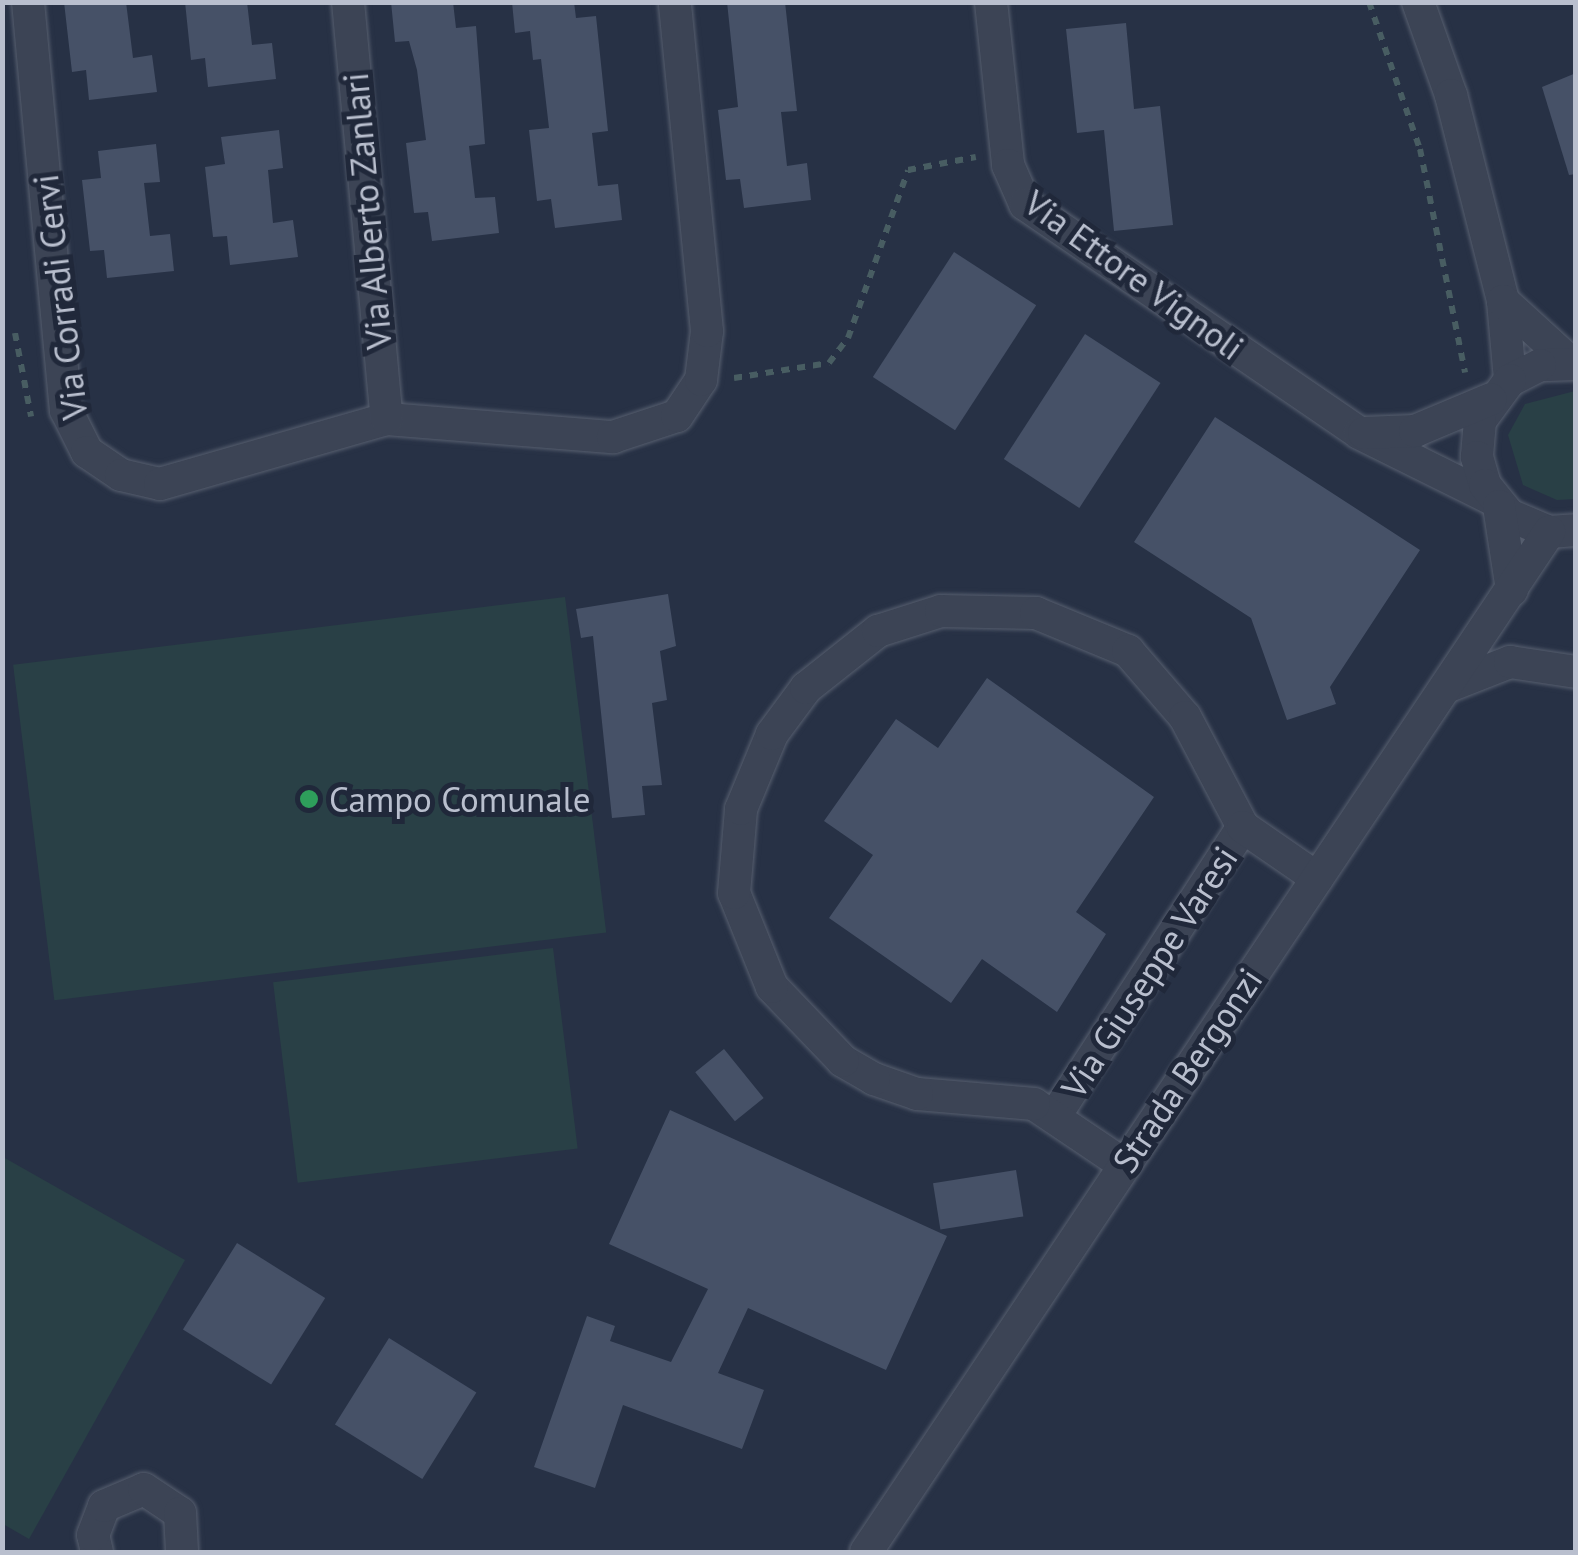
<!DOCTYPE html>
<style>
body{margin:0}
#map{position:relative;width:1578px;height:1555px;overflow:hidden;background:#273145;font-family:"PT Sans",sans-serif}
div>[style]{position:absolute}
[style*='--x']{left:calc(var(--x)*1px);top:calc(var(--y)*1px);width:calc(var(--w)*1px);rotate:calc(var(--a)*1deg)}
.green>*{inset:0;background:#294046;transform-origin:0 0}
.building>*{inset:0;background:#465167;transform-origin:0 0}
.path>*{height:6px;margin-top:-3px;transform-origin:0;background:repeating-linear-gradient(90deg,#485d62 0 8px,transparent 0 16px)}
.roads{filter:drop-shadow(0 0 2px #575f6f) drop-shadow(0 0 2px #575f6f)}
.street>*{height:32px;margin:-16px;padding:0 16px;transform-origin:16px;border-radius:16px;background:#3c4455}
.dots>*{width:28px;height:28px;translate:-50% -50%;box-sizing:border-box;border:5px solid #20283a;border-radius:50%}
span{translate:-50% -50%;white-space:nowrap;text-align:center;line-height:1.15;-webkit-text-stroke:10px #20283a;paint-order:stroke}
.street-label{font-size:35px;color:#b9bfce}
.poi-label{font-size:35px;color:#b9bfce}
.left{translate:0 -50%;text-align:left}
.frame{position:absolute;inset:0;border:5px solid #b9bfce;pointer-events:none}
</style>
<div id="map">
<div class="green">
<i style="clip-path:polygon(1575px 391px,1575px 499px,1557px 500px,1523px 485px,1508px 435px,1525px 404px)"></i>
<i style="left:565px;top:597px;width:338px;height:556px;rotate:83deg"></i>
<i style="left:553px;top:948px;width:202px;height:282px;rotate:83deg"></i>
<i style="clip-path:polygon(3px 1157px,185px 1260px,29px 1539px,3px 1524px)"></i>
</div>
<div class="building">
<i style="clip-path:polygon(64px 2px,126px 2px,133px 58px,152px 55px,157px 92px,89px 100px,86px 70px,72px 72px)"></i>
<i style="clip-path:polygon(185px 2px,247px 2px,252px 45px,272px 43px,276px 79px,208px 87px,205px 58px,191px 60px)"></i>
<i style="clip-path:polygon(391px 2px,453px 2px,456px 28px,476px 26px,485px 144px,469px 146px,475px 198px,495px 197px,499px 233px,432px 241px,428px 212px,414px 213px,406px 143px,426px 140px,417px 70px,409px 41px,395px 42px)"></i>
<i style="clip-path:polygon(512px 2px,574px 2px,576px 18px,596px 16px,608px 131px,592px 133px,598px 186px,618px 184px,622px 220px,555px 228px,551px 199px,537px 201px,529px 130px,549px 128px,541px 59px,533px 60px,530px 31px,515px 33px)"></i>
<i style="clip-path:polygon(727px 2px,785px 2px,797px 111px,781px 112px,787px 166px,807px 163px,811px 200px,744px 208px,740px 179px,726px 180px,718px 110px,738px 107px)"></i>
<i style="clip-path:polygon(1126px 23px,1134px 109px,1160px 106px,1173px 225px,1114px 231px,1104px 130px,1077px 133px,1066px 29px)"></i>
<i style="clip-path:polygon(1576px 73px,1576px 174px,1569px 175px,1542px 87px)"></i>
<i style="clip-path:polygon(279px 130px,283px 168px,268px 170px,273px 223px,293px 220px,298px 257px,230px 265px,227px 236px,213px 237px,205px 167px,225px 164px,221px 137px)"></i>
<i style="clip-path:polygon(156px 144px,160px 182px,144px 183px,150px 236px,170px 234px,174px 271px,107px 278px,104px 250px,90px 251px,82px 180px,101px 178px,98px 151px)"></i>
<i style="left:954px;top:252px;width:98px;height:149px;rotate:33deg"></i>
<i style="left:1085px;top:334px;width:90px;height:149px;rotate:33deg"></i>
<i style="clip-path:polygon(1215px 417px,1420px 550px,1330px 687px,1336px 704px,1287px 720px,1251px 618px,1134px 542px)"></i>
<i style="clip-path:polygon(668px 594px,676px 646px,660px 651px,667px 700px,652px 703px,662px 785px,642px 786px,645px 815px,612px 818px,593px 636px,581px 638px,576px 609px)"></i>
<i style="clip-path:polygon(987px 678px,1154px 797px,1076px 912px,1106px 934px,1057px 1012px,982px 959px,951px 1003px,829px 918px,873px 855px,824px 821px,896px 719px,938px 748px)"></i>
<i style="left:724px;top:1049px;width:63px;height:37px;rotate:51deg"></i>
<i style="clip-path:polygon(670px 1110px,947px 1236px,886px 1370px,748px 1308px,718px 1373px,764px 1390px,742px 1449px,623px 1405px,595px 1488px,534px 1467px,587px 1316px,615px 1326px,610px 1341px,671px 1362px,708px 1289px,609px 1244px)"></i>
<i style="left:1016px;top:1170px;width:47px;height:84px;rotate:81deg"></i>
<i style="left:237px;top:1243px;width:104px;height:102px;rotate:32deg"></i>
<i style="left:389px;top:1338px;width:103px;height:102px;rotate:32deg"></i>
</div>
<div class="path">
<i style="--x:1369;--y:2;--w:156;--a:70.9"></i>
<i style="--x:1420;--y:149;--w:228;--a:78.6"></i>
<i style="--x:15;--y:333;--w:85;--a:79.1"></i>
<i style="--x:734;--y:378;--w:96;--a:-9"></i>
<i style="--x:829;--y:363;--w:31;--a:-53"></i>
<i style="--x:848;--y:338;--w:178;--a:-70.3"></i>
<i style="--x:908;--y:170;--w:69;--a:-10.8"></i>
</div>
<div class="roads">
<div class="street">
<i style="--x:28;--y:2;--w:410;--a:84.7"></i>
<i style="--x:66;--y:410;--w:47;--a:63.4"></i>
<i style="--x:87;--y:452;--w:41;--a:34.1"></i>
<i style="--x:121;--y:475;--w:40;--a:13"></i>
<i style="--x:160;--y:484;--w:236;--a:-16"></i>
<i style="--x:387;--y:419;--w:227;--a:4.6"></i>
<i style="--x:613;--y:437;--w:67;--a:-18.2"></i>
<i style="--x:677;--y:416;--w:43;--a:-56.3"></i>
<i style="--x:701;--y:380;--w:49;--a:-83"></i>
<i style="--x:707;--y:331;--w:331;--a:-95.6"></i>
<i style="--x:348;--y:2;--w:419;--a:84.7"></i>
<i style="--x:991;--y:2;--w:164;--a:84"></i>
<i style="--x:1008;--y:165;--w:43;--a:66.4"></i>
<i style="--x:1025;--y:204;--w:405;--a:34.4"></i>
<i style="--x:1359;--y:433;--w:151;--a:26.4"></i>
<i style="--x:1418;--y:2;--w:99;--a:70.5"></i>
<i style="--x:1451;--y:95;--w:212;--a:75.8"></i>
<i style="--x:1503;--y:301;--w:79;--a:84.9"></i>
<i style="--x:1503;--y:301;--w:92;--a:42.4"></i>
<i style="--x:1576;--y:364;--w:36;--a:178"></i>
<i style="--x:1540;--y:365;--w:34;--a:153"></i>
<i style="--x:1510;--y:380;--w:51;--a:126.2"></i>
<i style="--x:1480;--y:421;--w:36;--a:95"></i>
<i style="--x:1477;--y:457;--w:29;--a:74"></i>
<i style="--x:1485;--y:485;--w:38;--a:51"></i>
<i style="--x:1509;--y:515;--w:43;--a:23"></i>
<i style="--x:1549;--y:532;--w:27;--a:-4"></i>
<i style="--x:1364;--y:433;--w:51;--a:-2.2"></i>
<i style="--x:1415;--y:431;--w:82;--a:-22.8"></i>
<i style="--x:1499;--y:506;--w:85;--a:81.2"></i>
<i style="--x:1446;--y:687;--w:69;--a:-21.3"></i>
<i style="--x:1510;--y:662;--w:67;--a:8.6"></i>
<i style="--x:1055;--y:1116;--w:345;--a:-57"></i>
<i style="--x:1123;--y:1164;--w:107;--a:-146"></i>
<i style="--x:1034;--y:1104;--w:117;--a:-175.1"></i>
<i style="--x:917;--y:1094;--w:46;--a:-160.8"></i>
<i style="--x:874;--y:1079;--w:36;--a:-150"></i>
<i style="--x:843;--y:1061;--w:103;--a:-133.8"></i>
<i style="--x:772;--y:987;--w:101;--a:-112"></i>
<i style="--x:734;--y:893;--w:84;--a:-85.2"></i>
<i style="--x:741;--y:809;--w:81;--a:-67.5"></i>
<i style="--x:772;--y:734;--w:57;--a:-53.5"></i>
<i style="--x:806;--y:688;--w:92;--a:-38.4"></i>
<i style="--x:878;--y:631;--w:66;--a:-17.6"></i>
<i style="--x:941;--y:611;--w:95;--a:1.2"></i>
<i style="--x:1036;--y:613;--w:100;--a:22.4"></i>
<i style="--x:1128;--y:651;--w:87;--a:49.2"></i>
<i style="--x:1185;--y:717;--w:124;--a:62.2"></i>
<i style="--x:1243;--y:827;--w:90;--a:34.6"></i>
<i style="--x:97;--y:1552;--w:17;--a:-103"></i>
<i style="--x:93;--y:1535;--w:31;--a:-69"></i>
<i style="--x:104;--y:1506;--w:43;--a:-23"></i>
<i style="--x:144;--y:1489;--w:43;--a:33.7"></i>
<i style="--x:180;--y:1513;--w:39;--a:87"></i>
<i style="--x:866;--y:1552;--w:1228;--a:-56.19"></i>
</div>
</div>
<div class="dots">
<i style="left:309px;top:799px;background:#2e9e5b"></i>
</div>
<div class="street-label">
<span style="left:367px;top:211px;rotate:-95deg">Via Alberto Zanlari</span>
<span style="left:1134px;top:275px;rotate:36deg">Via Ettore Vignoli</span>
<span style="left:60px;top:297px;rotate:-97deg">Via Corradi Cervi</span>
<span style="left:1149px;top:972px;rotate:-57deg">Via Giuseppe Varesi</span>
<span style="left:1187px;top:1070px;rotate:-56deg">Strada Bergonzi</span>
</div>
<div class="poi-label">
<span class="left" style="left:329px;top:799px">Campo Comunale</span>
</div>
<div class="frame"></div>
</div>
